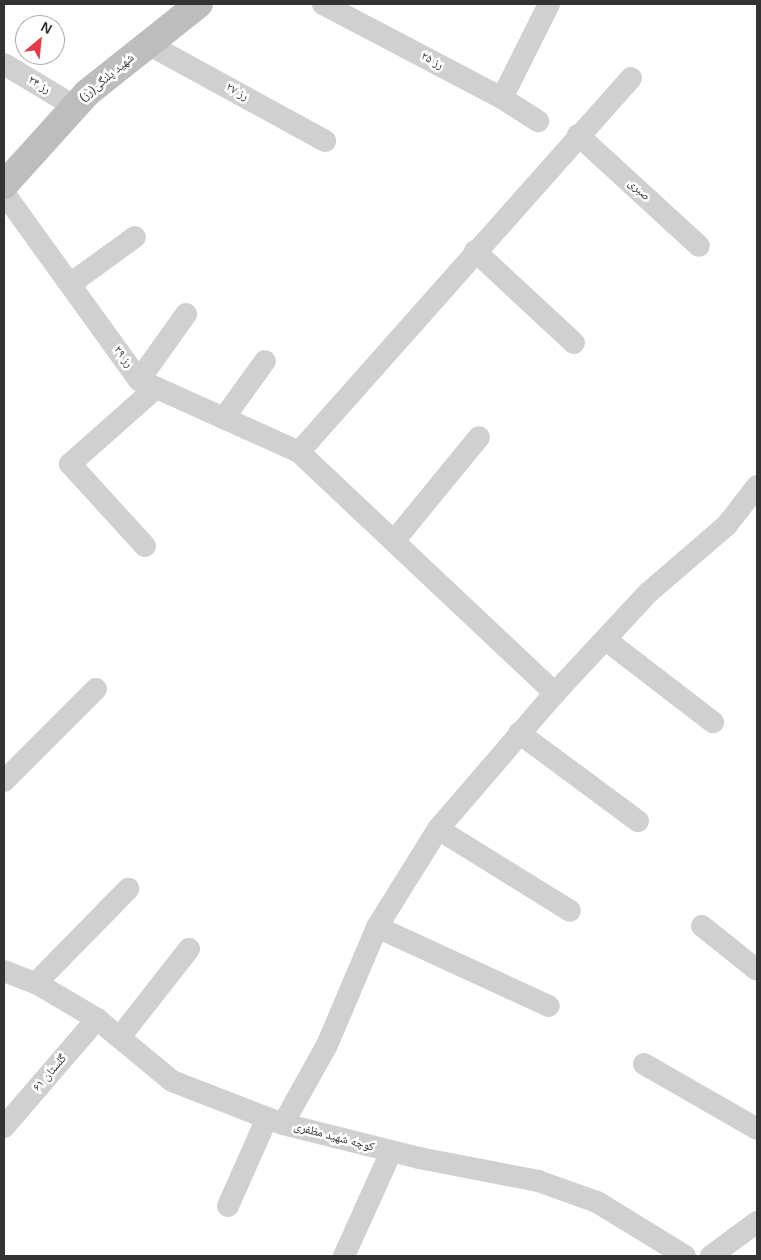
<!DOCTYPE html>
<meta charset="utf-8">
<style>
body{margin:0}
#map{position:relative;width:761px;height:1260px;overflow:hidden;background:#fff;font-family:Helvetica,"Noto Naskh Arabic",sans-serif}
div>[style]{position:absolute}
[style*='--x']{left:calc(var(--x)*1px);top:calc(var(--y)*1px);width:calc(var(--w)*1px);rotate:calc(var(--a)*1deg)}
.street>*{height:22px;margin:-11px;padding:0 11px;transform-origin:11px;border-radius:11px;background:#d0d0d0}
.secondary>*{height:28px;margin:-14px;padding:0 14px;transform-origin:14px;border-radius:14px;background:#bdbdbd}
span{translate:-50% -50%;white-space:nowrap;text-align:center;line-height:1.15;-webkit-text-stroke:5px #fff;paint-order:stroke}
.street-label{font-size:12px;color:#333}
.frame{position:absolute;inset:0;border:5px solid #333;pointer-events:none}
.north{position:absolute;left:15px;top:15px;width:50px;height:50px;box-sizing:border-box;background:#fff;border:1px solid #adadad;border-radius:50%;rotate:28deg;font-size:14px;font-weight:700;line-height:20px;text-align:center;color:#333}
.north::after{content:'';display:block;margin:auto;width:18px;height:22px;background:#e63946;clip-path:polygon(50% 0,100% 100%,50% 72%,0 100%)}
</style>
<div id="map">
<div class="street">
<i style="--x:323;--y:4;--w:202;--a:27.7"></i>
<i style="--x:502;--y:98;--w:43;--a:32.6"></i>
<i style="--x:148;--y:44;--w:202;--a:28.7"></i>
<i style="--x:4;--y:64;--w:82;--a:31"></i>
<i style="--x:502;--y:98;--w:105;--a:-63.4"></i>
<i style="--x:578;--y:135;--w:164;--a:42.5"></i>
<i style="--x:4;--y:193;--w:231;--a:54.2"></i>
<i style="--x:139;--y:380;--w:175;--a:24.2"></i>
<i style="--x:299;--y:452;--w:352;--a:43.3"></i>
<i style="--x:475;--y:251;--w:135;--a:42.9"></i>
<i style="--x:70;--y:284;--w:80;--a:-35.9"></i>
<i style="--x:139;--y:380;--w:81;--a:-54.5"></i>
<i style="--x:224;--y:418;--w:70;--a:-54.3"></i>
<i style="--x:299;--y:452;--w:500;--a:-48.4"></i>
<i style="--x:394;--y:541;--w:134;--a:-50.7"></i>
<i style="--x:145;--y:546;--w:111;--a:-132.4"></i>
<i style="--x:70;--y:464;--w:115;--a:-41.5"></i>
<i style="--x:606;--y:640;--w:135;--a:37.5"></i>
<i style="--x:519;--y:733;--w:148;--a:36.5"></i>
<i style="--x:4;--y:781;--w:130;--a:-45"></i>
<i style="--x:438;--y:829;--w:155;--a:31.8"></i>
<i style="--x:702;--y:926;--w:70;--a:38.7"></i>
<i style="--x:377;--y:927;--w:189;--a:24.7"></i>
<i style="--x:4;--y:971;--w:34;--a:21"></i>
<i style="--x:36;--y:983;--w:71;--a:30.5"></i>
<i style="--x:97;--y:1019;--w:97;--a:39.6"></i>
<i style="--x:172;--y:1081;--w:119;--a:21.2"></i>
<i style="--x:283;--y:1124;--w:140;--a:14"></i>
<i style="--x:419;--y:1158;--w:121;--a:10.9"></i>
<i style="--x:538;--y:1181;--w:63;--a:19.6"></i>
<i style="--x:597;--y:1202;--w:103;--a:31.5"></i>
<i style="--x:36;--y:983;--w:132;--a:-45.6"></i>
<i style="--x:120;--y:1037;--w:112;--a:-51.9"></i>
<i style="--x:644;--y:1064;--w:130;--a:29.9"></i>
<i style="--x:283;--y:1124;--w:90;--a:-60.9"></i>
<i style="--x:327;--y:1045;--w:128;--a:-67"></i>
<i style="--x:377;--y:927;--w:115;--a:-58.1"></i>
<i style="--x:438;--y:829;--w:179;--a:-49.3"></i>
<i style="--x:555;--y:693;--w:137;--a:-47.1"></i>
<i style="--x:648;--y:593;--w:104;--a:-40.7"></i>
<i style="--x:727;--y:525;--w:49;--a:-52.4"></i>
<i style="--x:4;--y:1127;--w:143;--a:-49.3"></i>
<i style="--x:228;--y:1206;--w:96;--a:-66.1"></i>
<i style="--x:344;--y:1256;--w:114;--a:-65.7"></i>
<i style="--x:711;--y:1256;--w:57;--a:-36.5"></i>
</div>
<div class="secondary">
<i style="--x:4;--y:185;--w:124;--a:-47.9"></i>
<i style="--x:87;--y:93;--w:143;--a:-38.5"></i>
</div>
<div class="street-label">
<span style="left:432px;top:61px;rotate:28deg">رز ۲۵</span>
<span style="left:107px;top:78px;rotate:-40deg">شهید پلنگی(رز)</span>
<span style="left:39px;top:85px;rotate:31deg">رز ۲۴</span>
<span style="left:237px;top:92px;rotate:29deg">رز ۲۷</span>
<span style="left:639px;top:190px;rotate:43deg">صبری</span>
<span style="left:123px;top:357px;rotate:54deg">رز ۲۹</span>
<span style="left:50px;top:1073px;rotate:-49deg">گلستان ۶۱</span>
<span style="left:334px;top:1137px;rotate:15deg">کوچه شهید مظفری</span>
</div>
<div class="frame"></div>
<div class="north">N</div>
</div>
